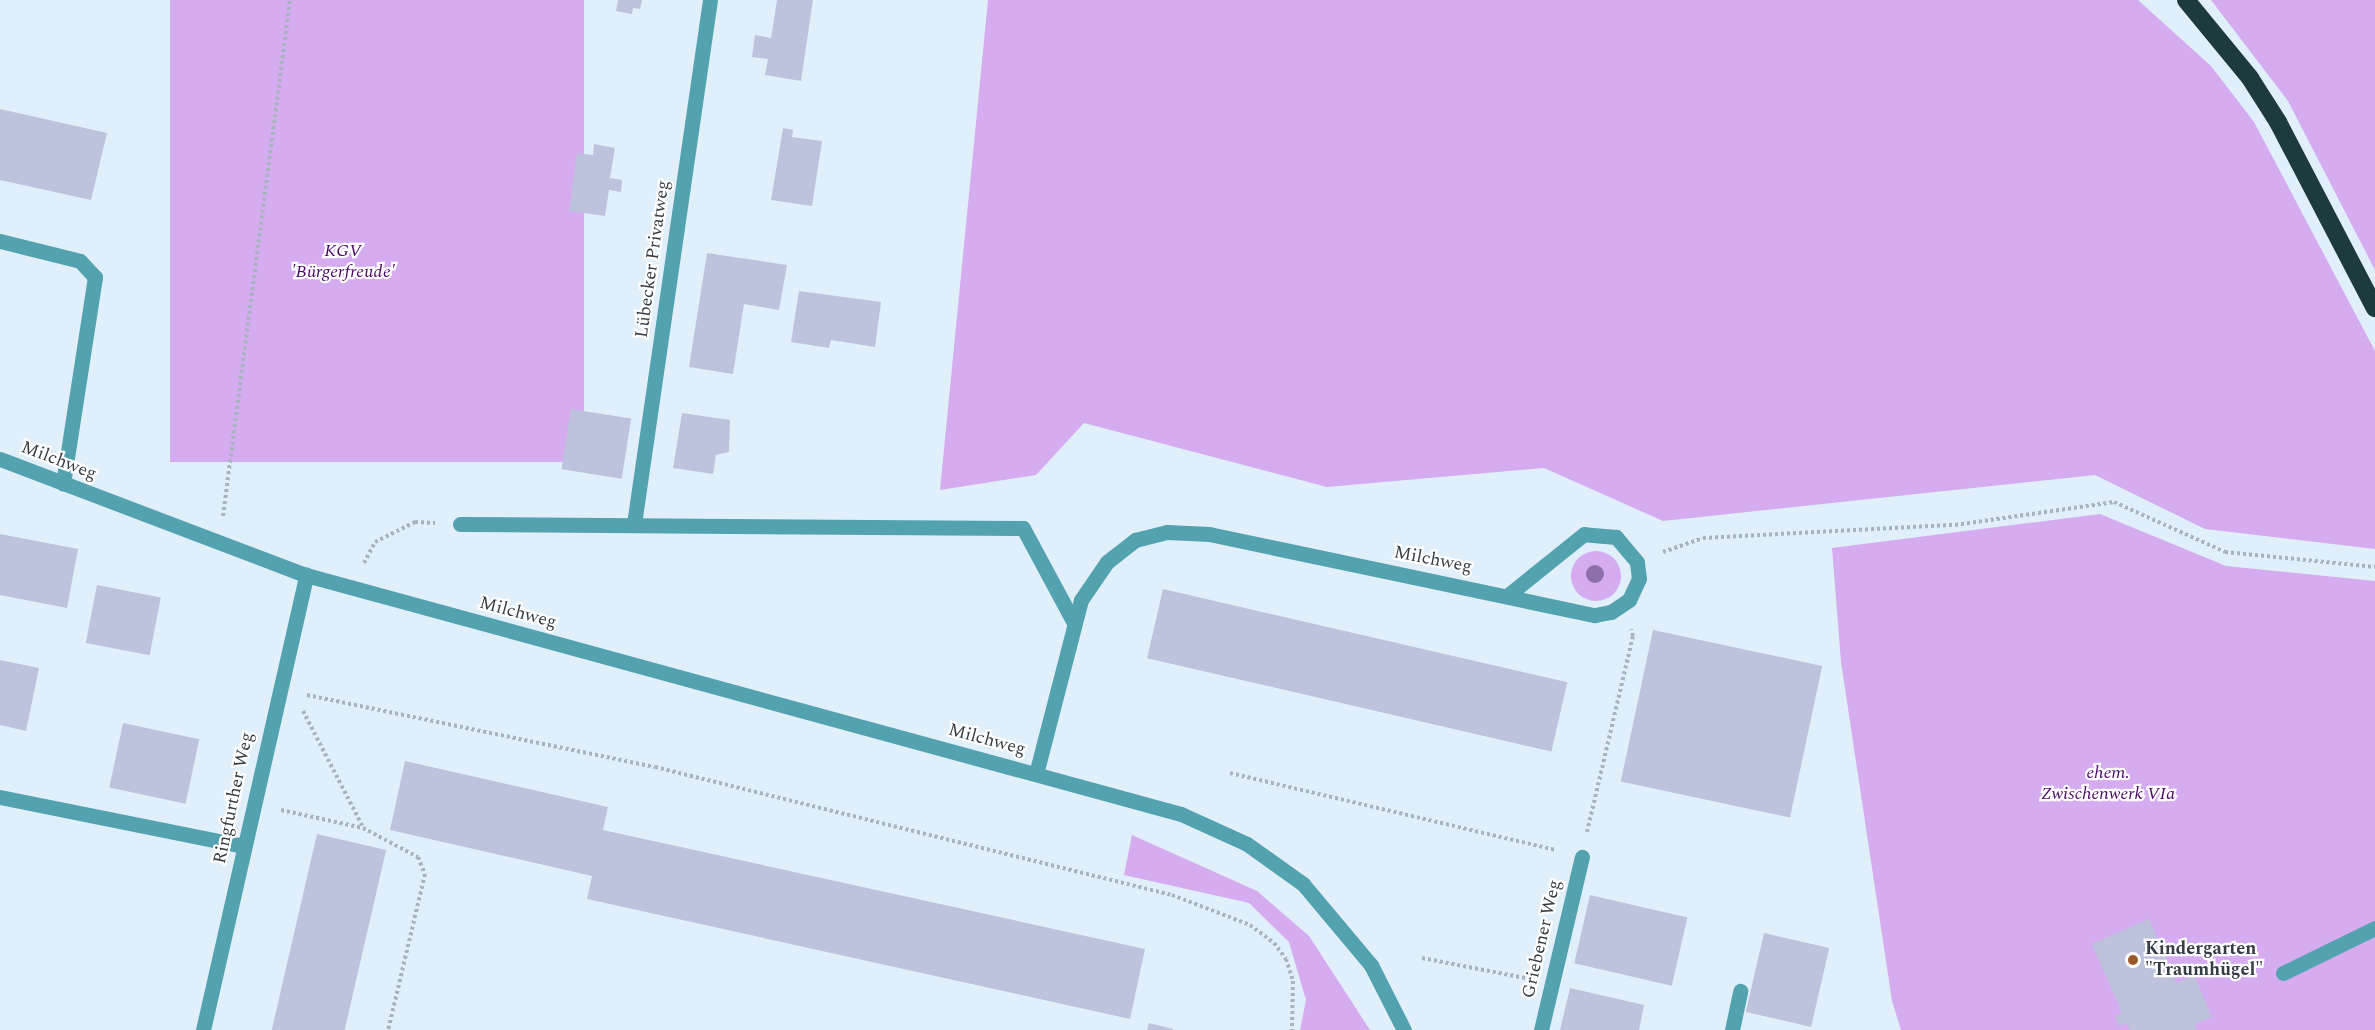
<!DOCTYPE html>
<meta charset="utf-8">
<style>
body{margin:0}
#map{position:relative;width:2375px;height:1030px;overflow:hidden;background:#e1effb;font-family:Spectral,serif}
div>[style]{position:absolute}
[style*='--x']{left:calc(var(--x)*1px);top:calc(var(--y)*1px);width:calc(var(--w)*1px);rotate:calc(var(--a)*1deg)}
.green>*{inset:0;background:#d4acef;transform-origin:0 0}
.round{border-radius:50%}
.building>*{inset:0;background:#bec3dd;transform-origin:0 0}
.path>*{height:4px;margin-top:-2px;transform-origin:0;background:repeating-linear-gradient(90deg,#a7b3be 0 3px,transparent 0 6px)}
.minor>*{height:15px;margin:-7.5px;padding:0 7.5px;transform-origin:7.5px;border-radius:7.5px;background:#52a2af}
.highway>*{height:18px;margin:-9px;padding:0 9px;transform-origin:9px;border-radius:9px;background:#1d3a3f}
.trees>*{width:18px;height:18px;margin:-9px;border-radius:50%;background:#8d70aa}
.dots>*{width:16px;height:16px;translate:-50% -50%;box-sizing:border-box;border:3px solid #fff;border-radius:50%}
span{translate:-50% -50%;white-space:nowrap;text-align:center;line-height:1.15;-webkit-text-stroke:4.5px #fff;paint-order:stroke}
.park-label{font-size:18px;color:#490867;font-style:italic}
.street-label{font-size:18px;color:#343d45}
.poi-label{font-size:18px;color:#343d45;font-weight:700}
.left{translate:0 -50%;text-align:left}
</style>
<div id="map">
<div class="green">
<i style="left:170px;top:0;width:414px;height:462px"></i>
<i style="clip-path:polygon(988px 0,2138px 0,2211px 66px,2254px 122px,2375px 351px,2375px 549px,2205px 529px,2095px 475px,1663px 521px,1544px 468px,1327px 487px,1084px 423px,1036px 475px,940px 490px)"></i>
<i style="clip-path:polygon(2211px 0,2375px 0,2375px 270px,2288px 101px)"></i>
<i style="clip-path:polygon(2100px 514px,2226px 566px,2375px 581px,2375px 1030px,1901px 1030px,1892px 1001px,1841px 662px,1832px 548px)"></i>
<i class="round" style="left:1571px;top:551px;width:50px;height:50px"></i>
<i style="clip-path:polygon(1132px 835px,1257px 891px,1309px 936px,1370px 1030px,1300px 1030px,1306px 1000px,1289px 942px,1249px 903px,1124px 875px)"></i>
</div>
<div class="building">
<i style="clip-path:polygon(618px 0,642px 0,640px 9px,633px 8px,632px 14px,616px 11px)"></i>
<i style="clip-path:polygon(777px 0,813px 0,801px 81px,765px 75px,768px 59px,752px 57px,755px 35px,771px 38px)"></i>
<i style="clip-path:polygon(0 109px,107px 133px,91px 200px,0 180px)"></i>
<i style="clip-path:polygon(783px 128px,793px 130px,792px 137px,822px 141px,812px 206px,771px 200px)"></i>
<i style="clip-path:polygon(594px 144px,615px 148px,610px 178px,622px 180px,621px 192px,609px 190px,605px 216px,569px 211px,577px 153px,593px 155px)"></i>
<i style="clip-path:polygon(707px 253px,787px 265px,779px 310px,744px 304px,733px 374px,689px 367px)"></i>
<i style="clip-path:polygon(799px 291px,881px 302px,875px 347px,831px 340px,829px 348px,791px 342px)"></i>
<i style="left:571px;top:409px;width:61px;height:61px;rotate:9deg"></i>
<i style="clip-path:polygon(682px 413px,730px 420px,729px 452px,716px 455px,713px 474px,673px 468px)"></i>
<i style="clip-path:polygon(0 534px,78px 549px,67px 608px,0 595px)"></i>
<i style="left:97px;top:585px;width:65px;height:59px;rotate:11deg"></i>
<i style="left:1163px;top:589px;width:415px;height:71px;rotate:13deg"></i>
<i style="left:1653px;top:630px;width:173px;height:155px;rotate:12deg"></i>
<i style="clip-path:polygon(0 660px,39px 668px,26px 731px,0 725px)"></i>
<i style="left:123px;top:723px;width:78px;height:66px;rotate:12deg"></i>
<i style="clip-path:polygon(405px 761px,608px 807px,603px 830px,1145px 949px,1130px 1019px,587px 899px,592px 876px,390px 830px)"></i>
<i style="left:317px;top:834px;width:71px;height:201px;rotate:13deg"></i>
<i style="left:1590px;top:895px;width:100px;height:70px;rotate:13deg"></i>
<i style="clip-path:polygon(2149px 919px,2177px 983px,2194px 975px,2212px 1017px,2195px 1024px,2197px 1030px,2130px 1030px,2127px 1023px,2119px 1026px,2115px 1016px,2122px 1013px,2092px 944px)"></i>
<i style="left:1764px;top:933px;width:67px;height:81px;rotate:13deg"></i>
<i style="clip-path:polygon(1570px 988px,1644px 1005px,1639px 1030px,1560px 1030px)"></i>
<i style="clip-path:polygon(1149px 1023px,1173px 1029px,1173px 1030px,1147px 1030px)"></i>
</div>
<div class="path">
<i style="--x:223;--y:516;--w:520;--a:-82.6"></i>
<i style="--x:1663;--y:552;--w:42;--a:-19.3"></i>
<i style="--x:1703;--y:538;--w:252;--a:-3"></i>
<i style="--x:1955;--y:525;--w:161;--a:-8.2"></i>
<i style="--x:2114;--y:502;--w:122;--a:24.2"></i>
<i style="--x:2225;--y:552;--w:151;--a:5.7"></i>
<i style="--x:364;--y:563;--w:24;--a:-62"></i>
<i style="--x:375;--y:542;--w:45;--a:-26.6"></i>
<i style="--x:415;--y:522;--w:20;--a:3"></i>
<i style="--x:307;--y:695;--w:355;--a:11.7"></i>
<i style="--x:655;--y:767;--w:533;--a:13.91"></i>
<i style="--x:1172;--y:895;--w:84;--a:21"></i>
<i style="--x:1250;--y:925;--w:30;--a:37"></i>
<i style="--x:1274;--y:943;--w:20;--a:53"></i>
<i style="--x:1286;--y:959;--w:23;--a:72"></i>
<i style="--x:1293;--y:981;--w:49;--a:91.2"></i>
<i style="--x:303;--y:711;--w:131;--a:62.7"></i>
<i style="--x:1230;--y:773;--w:334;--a:13.3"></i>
<i style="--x:281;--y:810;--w:84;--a:12.4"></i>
<i style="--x:363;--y:828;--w:62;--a:27.8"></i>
<i style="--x:418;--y:857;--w:18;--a:68"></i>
<i style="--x:425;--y:874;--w:160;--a:103.3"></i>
<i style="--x:1587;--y:832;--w:201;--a:-76.8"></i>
<i style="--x:1633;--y:636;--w:7;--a:-106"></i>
<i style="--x:1422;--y:958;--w:105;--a:11"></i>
</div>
<div class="minor">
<i style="--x:0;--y:241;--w:82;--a:14"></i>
<i style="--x:80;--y:261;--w:22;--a:47"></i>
<i style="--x:95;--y:277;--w:209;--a:98.8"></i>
<i style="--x:0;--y:459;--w:327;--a:20.8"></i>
<i style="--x:306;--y:575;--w:907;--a:15.28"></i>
<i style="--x:1181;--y:814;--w:72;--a:24.4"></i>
<i style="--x:1247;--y:844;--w:69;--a:35.5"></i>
<i style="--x:1303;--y:884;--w:106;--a:50"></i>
<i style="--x:1371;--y:965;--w:73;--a:63.1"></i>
<i style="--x:460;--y:524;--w:563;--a:0.41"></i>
<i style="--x:1023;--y:528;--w:106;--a:61.7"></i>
<i style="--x:634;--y:524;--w:529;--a:-81.75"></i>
<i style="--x:1036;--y:774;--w:180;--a:-75.5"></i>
<i style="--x:1081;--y:600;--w:46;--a:-55.6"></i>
<i style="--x:1107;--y:562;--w:36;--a:-38"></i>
<i style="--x:1135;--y:540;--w:33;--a:-14"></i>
<i style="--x:1167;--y:532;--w:42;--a:2.7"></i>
<i style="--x:1209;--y:534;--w:394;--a:11.9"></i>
<i style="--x:1595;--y:615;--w:16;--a:-11"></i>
<i style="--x:1611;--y:612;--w:22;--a:-34"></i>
<i style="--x:1629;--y:600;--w:23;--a:-65"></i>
<i style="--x:1639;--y:579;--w:17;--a:-97"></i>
<i style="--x:1637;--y:562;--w:33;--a:-130"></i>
<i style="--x:1616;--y:537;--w:32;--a:-175"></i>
<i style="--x:1584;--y:534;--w:97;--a:141.2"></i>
<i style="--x:0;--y:797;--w:249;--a:11.4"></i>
<i style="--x:2283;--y:973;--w:102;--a:-26.1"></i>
<i style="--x:203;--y:1030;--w:467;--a:-77.2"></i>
<i style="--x:1541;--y:1030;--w:178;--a:-76.7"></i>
<i style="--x:1732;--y:1030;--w:40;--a:-78"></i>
</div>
<div class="highway">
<i style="--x:2186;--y:0;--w:101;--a:50.6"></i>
<i style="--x:2250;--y:78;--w:52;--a:57.5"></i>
<i style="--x:2278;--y:122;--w:210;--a:62.5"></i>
</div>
<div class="trees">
<i style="left:1595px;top:574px"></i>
</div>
<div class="dots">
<i style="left:2133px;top:960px;background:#9c5829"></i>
</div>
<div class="park-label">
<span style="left:343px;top:262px">KGV<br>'Bürgerfreude'</span>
<span style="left:2108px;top:784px">ehem.<br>Zwischenwerk VIa</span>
</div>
<div class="street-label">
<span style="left:653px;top:259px;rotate:-82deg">Lübecker Privatweg</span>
<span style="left:59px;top:461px;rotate:21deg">Milchweg</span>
<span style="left:1433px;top:560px;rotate:11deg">Milchweg</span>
<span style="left:518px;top:613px;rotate:15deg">Milchweg</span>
<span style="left:987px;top:740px;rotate:15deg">Milchweg</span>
<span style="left:234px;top:798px;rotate:-78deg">Ringfurther Weg</span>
<span style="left:1542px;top:939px;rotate:-77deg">Griebener Weg</span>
</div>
<div class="poi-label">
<span class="left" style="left:2145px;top:960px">Kindergarten<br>"Traumhügel"</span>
</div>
</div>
